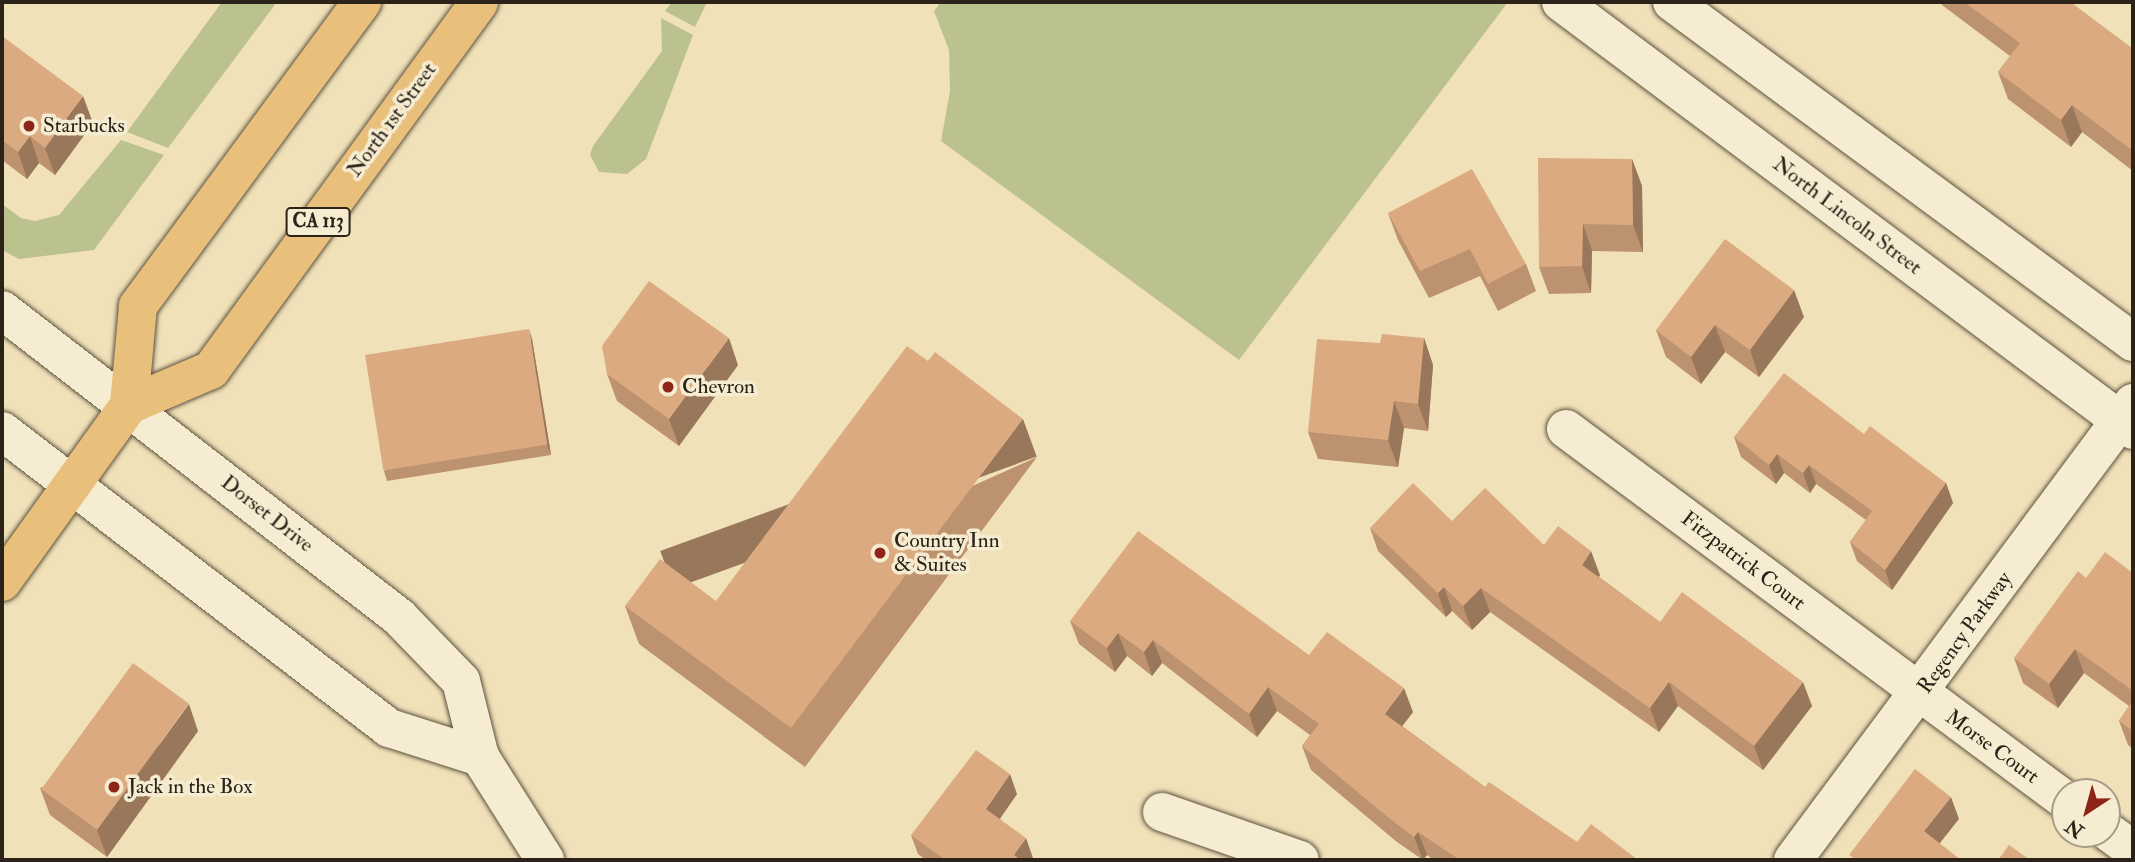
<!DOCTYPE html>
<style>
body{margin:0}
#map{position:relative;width:2135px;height:862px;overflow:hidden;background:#f1e1b8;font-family:"IM FELL Double Pica",serif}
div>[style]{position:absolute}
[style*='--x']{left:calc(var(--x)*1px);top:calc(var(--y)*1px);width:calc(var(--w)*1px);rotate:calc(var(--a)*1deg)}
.green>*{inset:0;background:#bbc28e}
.roads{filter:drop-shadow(0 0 2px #5c5241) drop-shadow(0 0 2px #5c5241)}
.minor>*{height:38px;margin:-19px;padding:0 19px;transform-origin:19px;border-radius:19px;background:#f6ecd1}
.major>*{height:38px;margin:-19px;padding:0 19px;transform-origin:19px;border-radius:19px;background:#e8c07c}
.wall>*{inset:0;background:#bc926f}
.shaded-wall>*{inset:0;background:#99775a;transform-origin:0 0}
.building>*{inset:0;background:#dbaa81;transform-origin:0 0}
.dots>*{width:19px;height:19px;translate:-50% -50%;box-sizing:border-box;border:4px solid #f6ecd1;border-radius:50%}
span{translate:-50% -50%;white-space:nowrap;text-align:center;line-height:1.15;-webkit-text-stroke:7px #f6ecd1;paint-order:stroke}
.shield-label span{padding:2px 5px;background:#f6ecd1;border:2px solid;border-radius:5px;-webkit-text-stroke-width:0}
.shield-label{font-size:19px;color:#2b2219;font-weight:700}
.street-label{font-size:21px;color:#2b2219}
.poi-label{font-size:21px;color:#2b2219}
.left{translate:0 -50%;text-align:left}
.frame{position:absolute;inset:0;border:4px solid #2b2219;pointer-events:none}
.north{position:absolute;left:2051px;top:778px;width:70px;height:70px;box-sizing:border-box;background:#f6ecd1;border:2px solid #a59b87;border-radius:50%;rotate:216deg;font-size:19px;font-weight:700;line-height:28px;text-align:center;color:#2b2219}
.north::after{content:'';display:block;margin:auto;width:24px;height:32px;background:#8f2418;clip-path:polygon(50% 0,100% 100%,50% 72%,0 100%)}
</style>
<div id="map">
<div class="green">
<i style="clip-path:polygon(222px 2px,277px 2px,168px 148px,127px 132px)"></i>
<i style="clip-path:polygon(672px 2px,707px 2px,695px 27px,665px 11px)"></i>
<i style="clip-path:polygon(941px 2px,1508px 2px,1239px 360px,941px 141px,950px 91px,949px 50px,934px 11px)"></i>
<i style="clip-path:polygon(661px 18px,693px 35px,646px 159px,627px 174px,599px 172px,590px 155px,593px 146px,662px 51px)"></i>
<i style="clip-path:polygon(121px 140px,164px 155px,94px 250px,19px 259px,2px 250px,2px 204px,21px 218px,35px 221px,59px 215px)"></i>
</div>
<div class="roads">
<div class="minor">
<i style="--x:1561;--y:2;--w:714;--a:36.81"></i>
<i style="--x:1672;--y:2;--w:573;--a:36.41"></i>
<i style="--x:2;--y:310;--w:502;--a:37.71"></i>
<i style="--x:399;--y:617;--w:89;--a:45.9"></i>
<i style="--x:461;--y:681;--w:78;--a:76"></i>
<i style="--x:480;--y:757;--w:122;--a:57.7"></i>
<i style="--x:1566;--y:429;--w:622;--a:36.63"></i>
<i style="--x:2;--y:431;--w:488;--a:37.5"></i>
<i style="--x:389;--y:728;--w:96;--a:17.7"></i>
<i style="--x:1162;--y:812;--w:146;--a:19.2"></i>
<i style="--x:2107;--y:831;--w:32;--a:36"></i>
<i style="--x:1793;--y:860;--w:570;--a:-53.35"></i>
</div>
<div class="major">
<i style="--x:129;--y:405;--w:89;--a:-23.1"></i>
<i style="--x:211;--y:370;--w:455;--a:-53.9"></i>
<i style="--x:2;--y:582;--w:218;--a:-54.3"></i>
<i style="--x:129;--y:405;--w:99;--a:-84.8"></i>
<i style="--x:138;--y:306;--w:378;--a:-53.6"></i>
</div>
</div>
<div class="wall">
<i style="clip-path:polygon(1941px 2px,2070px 2px,2133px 49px,2133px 171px,2082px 132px,2071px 147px,2008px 99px,1998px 72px,2010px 56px,1942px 5px)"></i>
<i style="clip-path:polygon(2px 36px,93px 123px,55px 175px,39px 163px,27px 179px,2px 160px)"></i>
<i style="clip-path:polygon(1632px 159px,1642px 186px,1643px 252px,1592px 251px,1591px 293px,1549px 294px,1539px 267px)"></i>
<i style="clip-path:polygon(1388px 213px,1526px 264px,1536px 291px,1498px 311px,1480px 276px,1429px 298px,1398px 240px)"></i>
<i style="clip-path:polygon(1804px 317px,1759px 377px,1725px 352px,1701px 384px,1666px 357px,1656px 330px)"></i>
<i style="clip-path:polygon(1424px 338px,1433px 365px,1428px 431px,1404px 428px,1398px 467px,1318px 459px,1308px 432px,1380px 343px)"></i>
<i style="clip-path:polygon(532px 339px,551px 455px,387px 481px,384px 471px)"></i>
<i style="clip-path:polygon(738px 365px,679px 446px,617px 401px,607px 374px)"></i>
<i style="clip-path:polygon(1864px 434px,1946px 483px,1953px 503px,1892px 590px,1857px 561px,1850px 542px,1866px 520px,1816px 484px,1810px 493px,1784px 473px,1776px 484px,1741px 457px,1734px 437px)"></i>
<i style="clip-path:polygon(1037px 457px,805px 767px,639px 644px,625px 606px,716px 601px)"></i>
<i style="clip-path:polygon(1452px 521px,1544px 545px,1600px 575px,1599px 577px,1660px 622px,1812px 706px,1763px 770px,1678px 706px,1659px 732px,1490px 612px,1472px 630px,1452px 611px,1446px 617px,1378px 551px,1370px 528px)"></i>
<i style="clip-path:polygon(2133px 573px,2133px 749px,2128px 745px,2119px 721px,2129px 706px,2084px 673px,2058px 708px,2023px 683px,2014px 658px,2086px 578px)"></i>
<i style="clip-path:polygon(1070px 621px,1309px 655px,1413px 712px,1402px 726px,1485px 787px,1577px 842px,1638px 860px,1434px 860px,1427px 855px,1423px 860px,1397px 842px,1311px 770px,1302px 746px,1310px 735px,1277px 711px,1257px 737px,1162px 663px,1152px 676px,1127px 656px,1115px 672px,1079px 644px)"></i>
<i style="clip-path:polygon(198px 731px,107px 857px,50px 815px,40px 788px)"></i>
<i style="clip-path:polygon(1017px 794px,1000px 819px,1033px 858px,1031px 860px,926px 860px,918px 854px,911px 835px)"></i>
</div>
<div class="shaded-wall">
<i style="clip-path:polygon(83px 96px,93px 123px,55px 175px,45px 148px)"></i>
<i style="clip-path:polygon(2072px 105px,2082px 132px,2071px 147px,2061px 120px)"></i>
<i style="clip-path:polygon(30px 136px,39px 163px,27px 179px,18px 152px)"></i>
<i style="clip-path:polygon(1632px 159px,1642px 186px,1643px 252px,1633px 225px)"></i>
<i style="clip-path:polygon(1583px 224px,1592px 251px,1591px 293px,1582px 266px)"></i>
<i style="clip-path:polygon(1794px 290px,1804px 317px,1759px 377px,1750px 350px)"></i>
<i style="clip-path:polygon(1715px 325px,1725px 352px,1701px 384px,1691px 357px)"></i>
<i style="clip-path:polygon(529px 329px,532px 339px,551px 455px,547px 445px)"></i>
<i style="clip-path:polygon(729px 338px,738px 365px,679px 446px,669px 419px)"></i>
<i style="clip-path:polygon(1424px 338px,1433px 365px,1428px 431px,1418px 404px)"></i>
<i style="clip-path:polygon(1394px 401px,1404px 428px,1398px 467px,1388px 440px)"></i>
<i style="left:1023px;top:419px;width:40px;height:386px;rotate:70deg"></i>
<i style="clip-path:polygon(1777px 454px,1784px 473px,1776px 484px,1769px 465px)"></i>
<i style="clip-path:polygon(1809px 465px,1816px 484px,1810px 493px,1803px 473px)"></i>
<i style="clip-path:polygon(1946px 483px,1953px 503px,1892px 590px,1885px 570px)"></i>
<i style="clip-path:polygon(1591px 551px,1600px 575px,1590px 588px,1582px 565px)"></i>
<i style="clip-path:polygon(1444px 587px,1452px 611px,1446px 617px,1438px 593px)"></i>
<i style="clip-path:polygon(1481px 588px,1490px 612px,1472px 630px,1463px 606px)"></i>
<i style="clip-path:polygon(1118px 633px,1127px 656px,1115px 672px,1107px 648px)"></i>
<i style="clip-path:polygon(1153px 640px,1162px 663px,1152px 676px,1144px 652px)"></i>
<i style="clip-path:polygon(2075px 649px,2084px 673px,2058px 708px,2049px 684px)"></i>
<i style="clip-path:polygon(1669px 682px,1678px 706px,1659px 732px,1650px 708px)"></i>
<i style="clip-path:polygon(1803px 682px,1812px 706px,1763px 770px,1754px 746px)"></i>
<i style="clip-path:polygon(1268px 687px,1277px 711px,1257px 737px,1249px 714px)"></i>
<i style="clip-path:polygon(1404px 688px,1413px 712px,1394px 737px,1385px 714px)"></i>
<i style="clip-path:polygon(189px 704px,198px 731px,107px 857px,97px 830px)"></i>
<i style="clip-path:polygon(1010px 774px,1017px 794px,993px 828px,986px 809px)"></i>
<i style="clip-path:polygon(1951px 797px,1959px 819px,1932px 853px,1924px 831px)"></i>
<i style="clip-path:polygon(1418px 832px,1427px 855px,1423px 860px,1414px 837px)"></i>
<i style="clip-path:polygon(1026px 838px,1033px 858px,1031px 860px,1016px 860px,1014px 855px)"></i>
</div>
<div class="building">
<i style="clip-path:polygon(1964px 2px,2070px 2px,2133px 49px,2133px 151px,2072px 105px,2061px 120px,1998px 72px,2020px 43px)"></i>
<i style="clip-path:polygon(2px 36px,83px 96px,45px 148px,30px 136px,18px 152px,2px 140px)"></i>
<i style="clip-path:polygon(1538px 158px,1632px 159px,1633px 225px,1583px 224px,1582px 266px,1539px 267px)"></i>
<i style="clip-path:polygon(1472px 169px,1526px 264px,1488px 284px,1470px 249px,1420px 271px,1388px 213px)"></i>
<i style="clip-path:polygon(1725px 239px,1794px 290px,1750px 350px,1715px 325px,1691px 357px,1656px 330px)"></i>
<i style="clip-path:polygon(649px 281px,729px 338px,669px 419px,607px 374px,602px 346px)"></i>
<i style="left:529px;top:329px;width:117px;height:166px;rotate:81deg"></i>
<i style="clip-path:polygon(1382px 334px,1424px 338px,1418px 404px,1394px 401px,1388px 440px,1308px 432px,1317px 339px,1380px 343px)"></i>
<i style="clip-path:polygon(907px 346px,928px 361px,935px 352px,1023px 419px,791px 728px,625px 606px,660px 559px,716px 601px)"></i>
<i style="clip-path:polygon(1784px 373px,1864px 434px,1870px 426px,1946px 483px,1885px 570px,1850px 542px,1872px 511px,1809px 465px,1803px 473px,1777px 454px,1769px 465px,1734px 437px)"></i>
<i style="clip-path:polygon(1413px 483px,1452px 521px,1485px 488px,1544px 545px,1558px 526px,1591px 551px,1582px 565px,1660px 622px,1682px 592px,1803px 682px,1754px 746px,1669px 682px,1650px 708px,1481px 588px,1463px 606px,1444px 587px,1438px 593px,1370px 528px)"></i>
<i style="clip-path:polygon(1138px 531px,1309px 655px,1327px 632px,1404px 688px,1385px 714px,1485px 787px,1489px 782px,1577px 842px,1591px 824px,1638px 860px,1460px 860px,1418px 832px,1414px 837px,1389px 818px,1302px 746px,1319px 724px,1268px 687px,1249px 714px,1153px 640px,1144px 652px,1118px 633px,1107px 648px,1070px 621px)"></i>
<i style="clip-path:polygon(2105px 552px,2133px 573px,2133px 691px,2075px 649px,2049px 684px,2014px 658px,2078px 571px,2086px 578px)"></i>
<i style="left:133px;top:663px;width:69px;height:156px;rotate:36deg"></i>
<i style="clip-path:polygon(2133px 700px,2133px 731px,2119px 721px)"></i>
<i style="clip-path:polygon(976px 750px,1010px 774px,986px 809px,1026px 838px,1014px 855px,1021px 860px,945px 860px,911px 835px)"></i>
<i style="clip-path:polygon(1915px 769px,1951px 797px,1924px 831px,1961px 860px,1856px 860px,1849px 855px)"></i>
<i style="clip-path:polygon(2009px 845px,2030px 860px,1998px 860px)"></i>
</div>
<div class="dots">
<i style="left:29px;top:126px;background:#8f2418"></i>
<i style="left:668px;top:387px;background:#8f2418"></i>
<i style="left:880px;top:553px;background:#8f2418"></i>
<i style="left:114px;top:787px;background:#8f2418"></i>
</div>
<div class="shield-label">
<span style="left:318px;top:222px">CA 113</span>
</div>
<div class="street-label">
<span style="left:392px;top:120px;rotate:-54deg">North 1st Street</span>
<span style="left:1847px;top:216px;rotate:37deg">North Lincoln Street</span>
<span style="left:267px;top:514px;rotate:38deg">Dorset Drive</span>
<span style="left:1743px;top:561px;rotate:37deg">Fitzpatrick Court</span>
<span style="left:1965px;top:633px;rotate:-54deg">Regency Parkway</span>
<span style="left:1992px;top:747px;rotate:36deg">Morse Court</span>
</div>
<div class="poi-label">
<span class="left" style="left:43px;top:126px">Starbucks</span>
<span class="left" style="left:682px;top:387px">Chevron</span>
<span class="left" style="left:894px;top:553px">Country Inn<br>&amp; Suites</span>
<span class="left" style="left:128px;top:787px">Jack in the Box</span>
</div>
<div class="frame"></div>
<div class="north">N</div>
</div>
